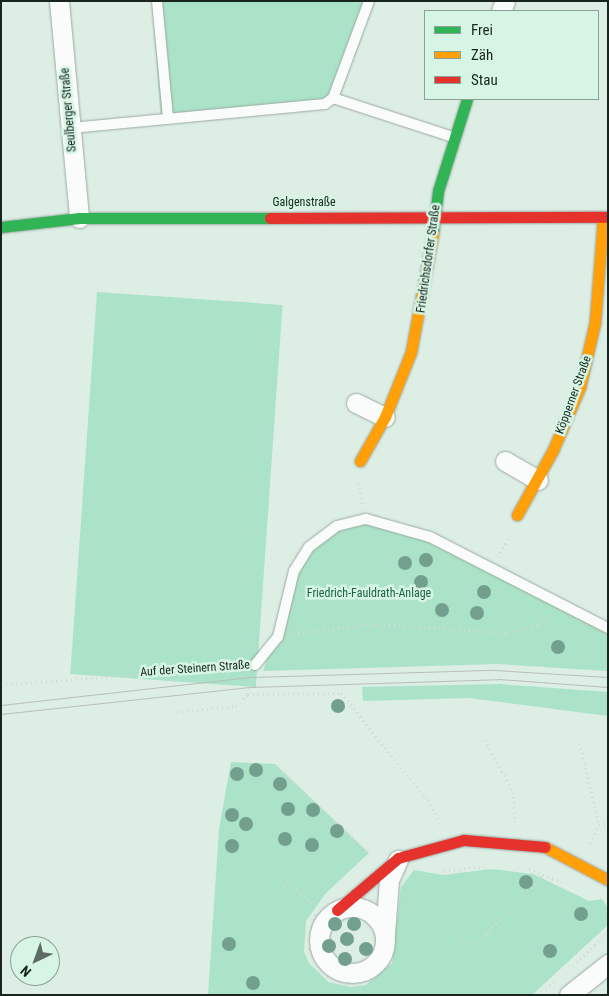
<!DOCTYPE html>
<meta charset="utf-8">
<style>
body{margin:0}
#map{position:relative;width:609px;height:996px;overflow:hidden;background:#ddeee5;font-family:"Roboto Condensed",sans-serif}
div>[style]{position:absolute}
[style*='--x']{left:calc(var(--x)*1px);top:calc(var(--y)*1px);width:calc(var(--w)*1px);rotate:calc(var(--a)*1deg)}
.green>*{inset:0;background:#aae3c8;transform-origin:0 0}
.path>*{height:3px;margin-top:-1.5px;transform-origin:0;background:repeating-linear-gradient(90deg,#d4d9d6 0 1px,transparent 0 5px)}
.roads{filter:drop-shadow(0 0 1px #9ca9a2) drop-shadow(0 0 1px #9ca9a2)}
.lane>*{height:10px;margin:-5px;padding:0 5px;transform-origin:5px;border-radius:5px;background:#fafcfb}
.street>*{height:19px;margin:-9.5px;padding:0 9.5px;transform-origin:9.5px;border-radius:9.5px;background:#fafcfb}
.street>.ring{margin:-9.5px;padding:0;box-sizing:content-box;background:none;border:19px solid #fafcfb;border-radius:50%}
.fast>*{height:11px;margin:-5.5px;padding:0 5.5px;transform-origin:5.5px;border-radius:5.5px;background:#30b455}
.slow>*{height:11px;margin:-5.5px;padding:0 5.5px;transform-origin:5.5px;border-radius:5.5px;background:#ff9f0a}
.jam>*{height:11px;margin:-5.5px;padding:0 5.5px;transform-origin:5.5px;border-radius:5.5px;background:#e5322d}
.tram>*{height:1px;margin:-0.5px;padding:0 0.5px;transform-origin:0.5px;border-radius:0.5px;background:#b9bebb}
.trees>*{width:14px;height:14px;margin:-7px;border-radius:50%;background:#73a08e}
span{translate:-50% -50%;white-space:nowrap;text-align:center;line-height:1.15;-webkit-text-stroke:5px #d6f5e4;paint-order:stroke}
.street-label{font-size:12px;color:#18241e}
.park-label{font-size:12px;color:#1c6146}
.frame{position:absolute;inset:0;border:2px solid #18241e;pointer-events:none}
.legend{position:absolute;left:424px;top:10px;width:175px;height:90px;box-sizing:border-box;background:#d6f5e4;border:1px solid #8aa195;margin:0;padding:6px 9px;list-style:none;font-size:15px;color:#18241e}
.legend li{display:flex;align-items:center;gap:10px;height:25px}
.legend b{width:25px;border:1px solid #8aa195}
.north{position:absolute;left:10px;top:936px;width:50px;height:50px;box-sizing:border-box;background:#d6f5e4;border:1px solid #8aa195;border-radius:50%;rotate:222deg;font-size:14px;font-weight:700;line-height:20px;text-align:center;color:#18241e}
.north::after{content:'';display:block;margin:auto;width:18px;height:22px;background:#5d6b64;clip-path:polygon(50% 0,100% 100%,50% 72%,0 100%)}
</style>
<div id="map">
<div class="green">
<i style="clip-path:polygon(152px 1px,375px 1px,337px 103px,161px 122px)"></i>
<i style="left:97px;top:292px;width:186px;height:383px;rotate:4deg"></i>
<i style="clip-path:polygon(351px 521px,404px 527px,608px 628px,608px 671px,497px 664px,263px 671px,299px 560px)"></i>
<i style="clip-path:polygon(499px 684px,608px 692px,608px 716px,469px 698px,363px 701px,362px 687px)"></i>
<i style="clip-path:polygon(231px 762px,275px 764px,369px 853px,326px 893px,306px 921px,304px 952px,309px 963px,328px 982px,351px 987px,366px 985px,392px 963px,401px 887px,414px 870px,443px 875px,491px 869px,533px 874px,589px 901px,602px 899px,608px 908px,608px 925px,532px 995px,208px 995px,219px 829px)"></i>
</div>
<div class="path">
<i style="--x:358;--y:483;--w:24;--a:78"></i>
<i style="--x:498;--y:557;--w:24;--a:-60"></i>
<i style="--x:293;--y:634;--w:82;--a:-7"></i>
<i style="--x:374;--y:624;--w:133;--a:3.9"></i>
<i style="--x:507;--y:633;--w:32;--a:-14"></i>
<i style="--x:538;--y:625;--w:19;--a:-35"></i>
<i style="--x:1;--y:685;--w:242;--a:-4.5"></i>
<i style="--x:248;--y:694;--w:93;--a:-0.6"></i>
<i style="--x:341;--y:693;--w:138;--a:50.9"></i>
<i style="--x:428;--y:800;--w:26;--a:62"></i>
<i style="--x:177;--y:712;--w:59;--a:-5.8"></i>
<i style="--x:236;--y:706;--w:17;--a:-45"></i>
<i style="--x:248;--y:694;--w:17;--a:-77"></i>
<i style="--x:485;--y:740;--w:59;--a:61.7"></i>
<i style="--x:513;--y:792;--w:30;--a:86"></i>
<i style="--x:580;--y:743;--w:84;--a:77"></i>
<i style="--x:275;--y:765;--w:130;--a:43.1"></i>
<i style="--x:590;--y:843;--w:20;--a:-63"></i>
<i style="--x:599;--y:825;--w:9;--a:-18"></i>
<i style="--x:529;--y:869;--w:35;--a:22"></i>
<i style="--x:444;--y:871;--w:41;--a:-7"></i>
<i style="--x:277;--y:894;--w:17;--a:-45"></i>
<i style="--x:289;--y:882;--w:35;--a:43"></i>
<i style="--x:315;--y:914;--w:37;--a:98"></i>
<i style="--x:310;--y:951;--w:30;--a:56"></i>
<i style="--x:327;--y:976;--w:21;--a:19"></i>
<i style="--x:347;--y:983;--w:23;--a:-10"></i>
<i style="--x:370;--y:979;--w:18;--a:-38"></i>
<i style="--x:384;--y:968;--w:19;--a:-62"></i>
<i style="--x:459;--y:943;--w:5;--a:-53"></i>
<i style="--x:462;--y:939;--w:14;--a:25"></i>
<i style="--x:475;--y:945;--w:99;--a:-45.8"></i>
<i style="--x:573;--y:966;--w:49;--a:-44.2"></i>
<i style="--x:359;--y:982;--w:14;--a:73"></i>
<i style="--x:538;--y:995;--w:22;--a:-39"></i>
</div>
<div class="roads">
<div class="lane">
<i style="--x:157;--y:1;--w:118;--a:84.6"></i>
<i style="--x:333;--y:98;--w:103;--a:-69.6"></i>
<i style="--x:71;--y:128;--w:255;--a:-5.4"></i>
<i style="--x:325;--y:104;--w:10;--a:-37"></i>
<i style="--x:333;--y:98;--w:126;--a:18"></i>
<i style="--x:255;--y:665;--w:36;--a:-51"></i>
<i style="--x:278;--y:637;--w:68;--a:-76.4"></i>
<i style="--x:294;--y:571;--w:28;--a:-58"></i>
<i style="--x:309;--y:547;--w:35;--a:-37"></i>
<i style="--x:337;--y:526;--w:30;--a:-14"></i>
<i style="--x:366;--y:519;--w:66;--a:15.7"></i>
<i style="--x:430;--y:537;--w:200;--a:27.1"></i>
</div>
<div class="street">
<i style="--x:59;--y:1;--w:218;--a:84.7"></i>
<i style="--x:501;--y:11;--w:11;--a:-68"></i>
<i style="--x:356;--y:403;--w:32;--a:26"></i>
<i style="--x:505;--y:461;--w:38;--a:30"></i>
<i class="ring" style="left:319px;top:907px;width:47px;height:47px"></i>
<i style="--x:385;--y:934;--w:54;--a:-85.8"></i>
<i style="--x:389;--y:880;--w:22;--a:-66"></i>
<i style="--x:569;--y:995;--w:50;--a:-38.5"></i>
</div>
<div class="fast">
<i style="--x:1;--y:227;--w:79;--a:-6.6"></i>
<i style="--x:79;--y:218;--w:191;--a:0"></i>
<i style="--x:433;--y:233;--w:42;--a:-83.2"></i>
<i style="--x:438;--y:191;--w:96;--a:-72.5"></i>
</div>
<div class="slow">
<i style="--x:360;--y:461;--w:51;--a:-60.4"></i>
<i style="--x:385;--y:417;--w:70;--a:-68.2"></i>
<i style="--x:411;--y:352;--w:121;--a:-79.5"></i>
<i style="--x:517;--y:515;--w:74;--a:-61"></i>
<i style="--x:553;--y:450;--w:69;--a:-66.8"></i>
<i style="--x:580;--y:387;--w:67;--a:-77"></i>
<i style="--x:595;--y:322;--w:105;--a:-85.6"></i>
<i style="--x:545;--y:847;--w:71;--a:27.6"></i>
</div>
<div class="jam">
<i style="--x:270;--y:218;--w:338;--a:-0.2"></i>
<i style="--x:337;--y:910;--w:80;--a:-40.4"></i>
<i style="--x:398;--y:858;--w:68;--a:-15.3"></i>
<i style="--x:464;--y:840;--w:81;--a:4.9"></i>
</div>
</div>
<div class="tram">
<i style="--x:1;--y:705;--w:253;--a:-6.4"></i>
<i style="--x:252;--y:677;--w:243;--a:-1.7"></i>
<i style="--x:495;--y:670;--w:113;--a:3.5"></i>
<i style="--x:1;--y:714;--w:250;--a:-6.2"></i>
<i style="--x:250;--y:687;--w:248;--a:-1.8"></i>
<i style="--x:498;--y:679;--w:110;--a:4.2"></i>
</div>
<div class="trees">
<i style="left:426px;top:560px"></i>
<i style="left:405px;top:563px"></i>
<i style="left:421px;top:582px"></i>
<i style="left:484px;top:592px"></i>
<i style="left:442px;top:610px"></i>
<i style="left:477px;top:613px"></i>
<i style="left:558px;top:647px"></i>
<i style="left:338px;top:706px"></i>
<i style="left:256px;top:770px"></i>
<i style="left:237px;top:774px"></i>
<i style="left:280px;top:784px"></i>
<i style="left:288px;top:809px"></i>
<i style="left:313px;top:810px"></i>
<i style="left:232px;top:815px"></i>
<i style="left:246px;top:824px"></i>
<i style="left:337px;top:831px"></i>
<i style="left:285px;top:839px"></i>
<i style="left:312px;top:845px"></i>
<i style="left:232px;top:846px"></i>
<i style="left:526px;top:882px"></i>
<i style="left:581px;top:914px"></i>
<i style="left:335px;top:924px"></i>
<i style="left:354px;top:924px"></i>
<i style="left:347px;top:939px"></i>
<i style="left:229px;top:944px"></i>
<i style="left:329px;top:946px"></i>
<i style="left:366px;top:949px"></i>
<i style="left:550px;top:951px"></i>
<i style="left:345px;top:959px"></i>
<i style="left:253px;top:983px"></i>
</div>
<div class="street-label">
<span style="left:69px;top:110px;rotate:-95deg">Seulberger Straße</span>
<span style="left:304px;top:203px">Galgenstraße</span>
<span style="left:429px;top:259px;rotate:-82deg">Friedrichsdorfer Straße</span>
<span style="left:574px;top:395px;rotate:-70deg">Köpperner Straße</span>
<span style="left:195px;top:669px;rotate:-4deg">Auf der Steinern Straße</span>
</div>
<div class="park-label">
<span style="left:369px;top:594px">Friedrich-Fauldrath-Anlage</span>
</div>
<div class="frame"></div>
<ul class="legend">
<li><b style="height:6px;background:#30b455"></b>Frei</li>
<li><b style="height:6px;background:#ff9f0a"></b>Zäh</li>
<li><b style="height:6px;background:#e5322d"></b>Stau</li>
</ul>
<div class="north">N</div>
</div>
